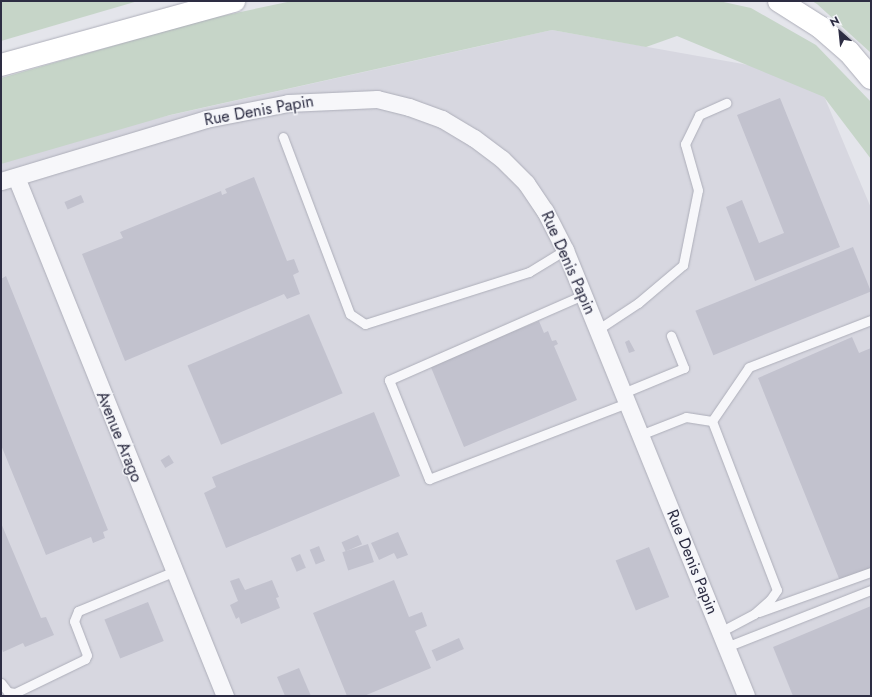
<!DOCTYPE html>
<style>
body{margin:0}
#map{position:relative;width:872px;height:697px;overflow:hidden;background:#e4e5eb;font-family:Jost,sans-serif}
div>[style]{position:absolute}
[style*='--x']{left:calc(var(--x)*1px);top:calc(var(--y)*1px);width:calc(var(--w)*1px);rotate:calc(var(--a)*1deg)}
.built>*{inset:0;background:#d7d7e0}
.green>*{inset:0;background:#c6d5c8}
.building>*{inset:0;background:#c2c2ce;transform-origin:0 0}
.roads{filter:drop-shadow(0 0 1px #adaeb9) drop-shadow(0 0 1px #adaeb9)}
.service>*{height:9px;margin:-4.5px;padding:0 4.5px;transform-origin:4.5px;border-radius:4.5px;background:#f7f7fa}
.minor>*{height:17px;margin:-8.5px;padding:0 8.5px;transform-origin:8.5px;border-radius:8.5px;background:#f7f7fa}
.motorway>*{height:22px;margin:-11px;padding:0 11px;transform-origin:11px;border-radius:11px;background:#fff}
span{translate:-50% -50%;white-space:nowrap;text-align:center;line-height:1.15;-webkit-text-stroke:3px #f4f5f9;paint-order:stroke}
.street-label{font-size:16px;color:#2d2d43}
.frame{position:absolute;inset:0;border:2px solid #2d2d43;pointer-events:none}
.north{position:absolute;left:820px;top:12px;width:40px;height:40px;-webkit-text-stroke:3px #f4f5f9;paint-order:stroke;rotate:333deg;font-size:11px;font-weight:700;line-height:16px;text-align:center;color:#2d2d43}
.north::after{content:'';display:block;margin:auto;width:14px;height:18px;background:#2d2d43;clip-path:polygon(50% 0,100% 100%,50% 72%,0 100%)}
</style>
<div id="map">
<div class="built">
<i style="clip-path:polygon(552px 30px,816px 77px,871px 208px,871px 696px,1px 696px,1px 153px)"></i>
</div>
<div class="green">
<i style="clip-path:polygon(1px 1px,138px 1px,1px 41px)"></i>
<i style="clip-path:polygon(292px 1px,719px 1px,751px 8px,816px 45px,871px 102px,871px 159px,824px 97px,677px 36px,646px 47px,552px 30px,170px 115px,1px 164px,1px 78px,203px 20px)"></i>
<i style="clip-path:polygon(812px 1px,871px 1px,871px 53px,817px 4px)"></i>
</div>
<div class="building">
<i style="clip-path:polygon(780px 98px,840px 247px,755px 281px,726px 207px,742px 200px,759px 243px,784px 233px,737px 115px)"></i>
<i style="clip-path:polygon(254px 177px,287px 261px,294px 259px,299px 272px,293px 275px,300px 294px,287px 299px,284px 294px,125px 361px,82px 254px,123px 238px,120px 232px,221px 191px,222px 195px,227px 193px,225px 189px)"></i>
<i style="left:81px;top:195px;width:8px;height:18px;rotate:67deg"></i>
<i style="left:853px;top:247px;width:48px;height:170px;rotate:68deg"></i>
<i style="clip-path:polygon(6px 276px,108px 530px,103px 532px,105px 538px,93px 543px,91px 537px,46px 555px,1px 445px,1px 279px)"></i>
<i style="left:309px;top:314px;width:86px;height:132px;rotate:67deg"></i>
<i style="clip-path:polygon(539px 321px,544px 333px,548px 331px,552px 341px,556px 340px,558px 344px,554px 346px,577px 400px,464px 447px,430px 365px)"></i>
<i style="clip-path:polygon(852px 337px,859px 353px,871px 348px,871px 568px,840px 581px,758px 378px)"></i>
<i style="clip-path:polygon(629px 340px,635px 351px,629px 353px,625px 342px)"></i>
<i style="clip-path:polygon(374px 412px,400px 476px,226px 548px,204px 493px,216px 487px,212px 477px)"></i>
<i style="left:169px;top:455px;width:9px;height:10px;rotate:58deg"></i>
<i style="clip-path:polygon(1px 523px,41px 618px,46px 617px,54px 635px,25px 647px,23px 643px,3px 652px,1px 646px)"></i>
<i style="clip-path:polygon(398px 532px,408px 555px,397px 559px,394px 553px,379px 560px,371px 543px)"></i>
<i style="left:358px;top:535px;width:10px;height:18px;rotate:66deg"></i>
<i style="left:368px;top:544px;width:19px;height:27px;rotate:72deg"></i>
<i style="left:319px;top:546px;width:16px;height:10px;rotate:68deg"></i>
<i style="left:649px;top:547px;width:54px;height:36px;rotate:68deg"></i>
<i style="left:300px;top:554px;width:15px;height:10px;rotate:67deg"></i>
<i style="clip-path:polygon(239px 578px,245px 590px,272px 580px,279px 597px,276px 598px,280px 608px,241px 624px,239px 617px,236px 619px,230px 605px,238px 601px,230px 581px)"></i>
<i style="clip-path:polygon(394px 580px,409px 617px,422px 612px,427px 626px,415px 631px,431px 668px,364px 696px,347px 696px,313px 613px)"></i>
<i style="left:148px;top:602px;width:42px;height:47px;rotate:68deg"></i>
<i style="clip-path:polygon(871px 606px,871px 696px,793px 696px,773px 647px)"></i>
<i style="left:459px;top:638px;width:12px;height:30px;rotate:66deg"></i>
<i style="clip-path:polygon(299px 668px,311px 696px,285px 696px,277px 677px)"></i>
</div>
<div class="roads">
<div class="service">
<i style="--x:283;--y:137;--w:189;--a:69.3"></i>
<i style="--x:350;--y:314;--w:18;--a:34"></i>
<i style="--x:365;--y:324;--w:172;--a:-17.6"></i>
<i style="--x:529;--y:272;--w:42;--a:-31.4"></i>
<i style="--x:583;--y:295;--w:212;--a:156.3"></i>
<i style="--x:389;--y:380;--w:107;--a:68"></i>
<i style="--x:429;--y:479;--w:212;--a:-21"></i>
<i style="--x:597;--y:330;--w:49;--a:-33.4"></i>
<i style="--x:638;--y:303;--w:59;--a:-40.2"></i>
<i style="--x:683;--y:265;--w:76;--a:-78.7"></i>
<i style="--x:698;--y:190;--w:48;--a:-105.8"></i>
<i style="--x:685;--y:144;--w:32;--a:-64"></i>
<i style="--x:699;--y:115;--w:30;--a:-24"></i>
<i style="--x:623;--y:393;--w:66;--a:-22.3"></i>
<i style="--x:684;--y:368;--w:35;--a:-112"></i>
<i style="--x:712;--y:421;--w:65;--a:-55.6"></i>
<i style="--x:749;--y:367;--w:131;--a:-21.1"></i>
<i style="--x:640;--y:435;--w:49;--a:-21.4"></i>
<i style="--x:686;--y:417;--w:26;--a:9"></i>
<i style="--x:712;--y:421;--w:181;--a:69"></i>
<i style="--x:777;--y:590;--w:12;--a:125"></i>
<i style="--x:770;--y:600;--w:21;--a:139"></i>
<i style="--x:754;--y:614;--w:38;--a:152"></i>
<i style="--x:759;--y:612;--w:119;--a:-19.7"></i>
<i style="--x:726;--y:647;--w:156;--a:-21.5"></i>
<i style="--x:1;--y:683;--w:11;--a:52"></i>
<i style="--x:8;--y:692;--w:7;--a:8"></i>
<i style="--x:15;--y:693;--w:78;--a:-25.9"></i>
<i style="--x:85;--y:659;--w:4;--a:-63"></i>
<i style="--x:87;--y:655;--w:36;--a:-111"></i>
<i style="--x:74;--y:621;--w:11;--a:-68"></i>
<i style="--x:78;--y:611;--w:105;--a:-22.4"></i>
</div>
<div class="minor">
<i style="--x:16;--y:177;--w:560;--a:68.07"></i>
<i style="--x:1;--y:181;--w:214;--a:-16.8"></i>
<i style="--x:206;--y:119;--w:84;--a:-11"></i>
<i style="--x:288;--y:103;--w:89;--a:-2.6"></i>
<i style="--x:377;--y:99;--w:33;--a:14"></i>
<i style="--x:409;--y:107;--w:35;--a:20"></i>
<i style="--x:442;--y:119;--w:37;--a:31"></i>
<i style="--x:474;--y:138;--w:35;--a:37"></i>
<i style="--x:502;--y:159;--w:34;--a:45"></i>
<i style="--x:526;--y:183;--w:34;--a:56"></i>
<i style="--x:545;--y:211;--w:44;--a:62.9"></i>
<i style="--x:565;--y:250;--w:481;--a:67.9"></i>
</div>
<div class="motorway">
<i style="--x:779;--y:1;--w:49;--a:32.4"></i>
<i style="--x:820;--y:27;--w:38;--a:41"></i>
<i style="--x:849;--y:52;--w:34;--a:50"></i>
<i style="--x:1;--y:65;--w:242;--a:-15.4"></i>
</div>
</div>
<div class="street-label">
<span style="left:259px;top:111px;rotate:-10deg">Rue Denis Papin</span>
<span style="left:568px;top:263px;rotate:66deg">Rue Denis Papin</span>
<span style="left:119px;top:437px;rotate:68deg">Avenue Arago</span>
<span style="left:692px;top:562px;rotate:68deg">Rue Denis Papin</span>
</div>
<div class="frame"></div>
<div class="north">N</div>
</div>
